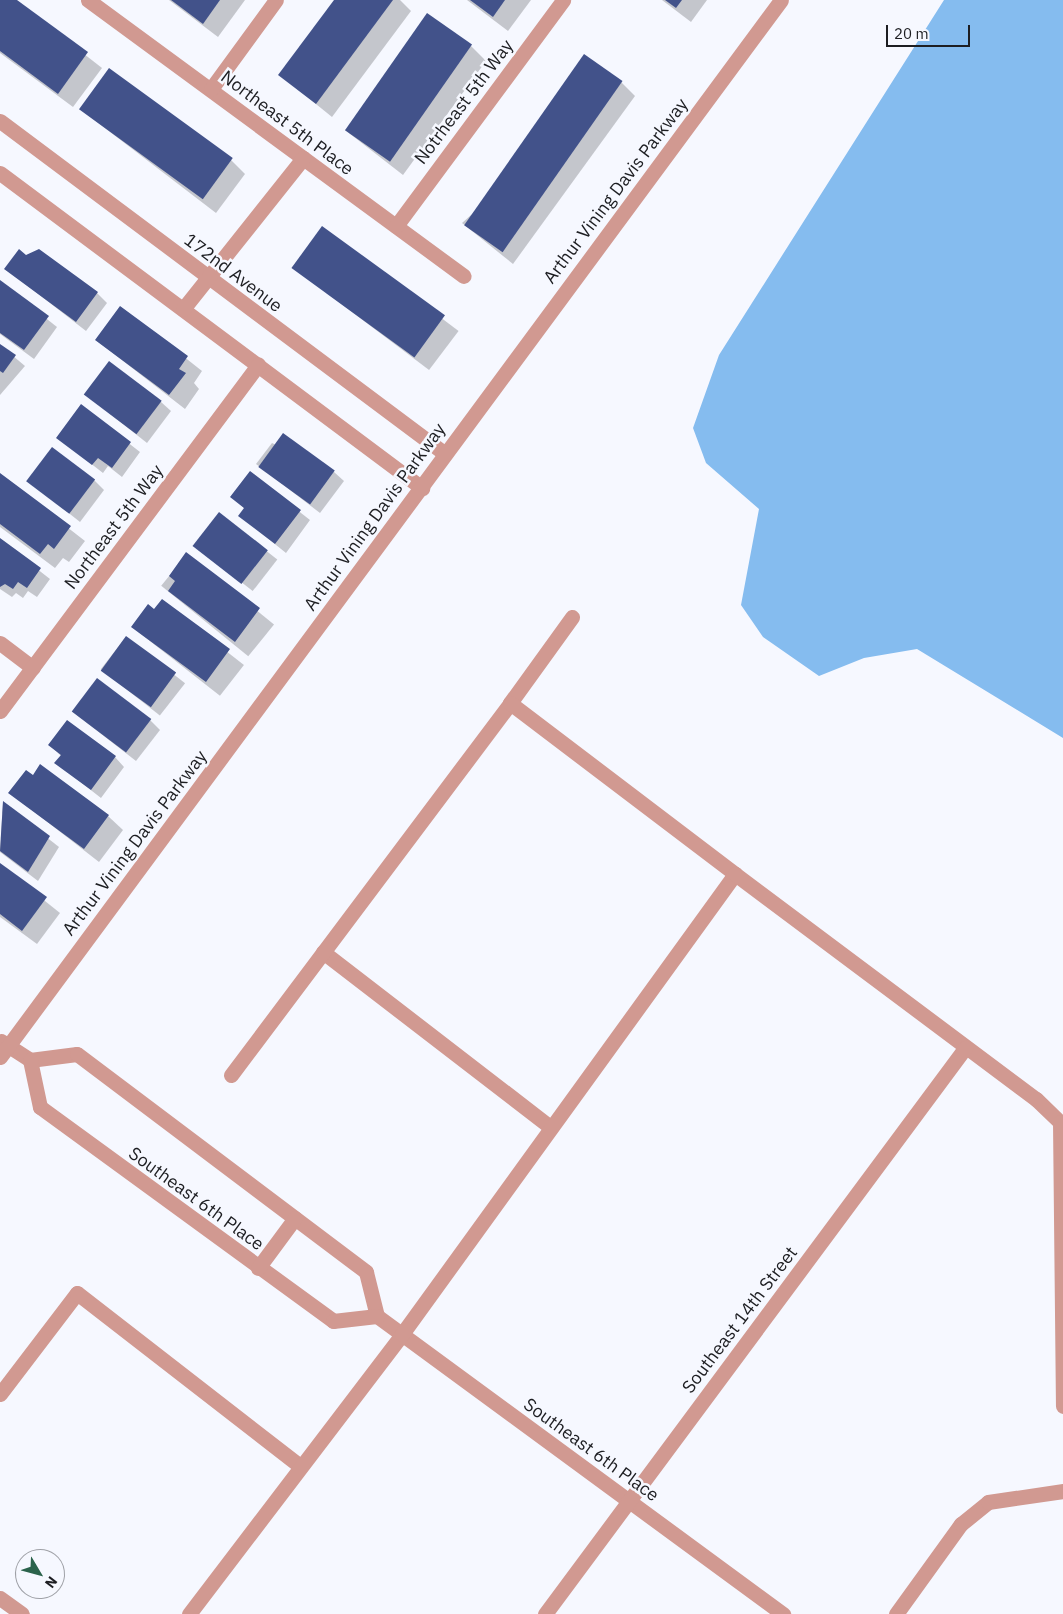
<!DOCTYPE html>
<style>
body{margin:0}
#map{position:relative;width:1063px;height:1614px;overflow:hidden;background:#f6f8ff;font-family:"IBM Plex Sans",sans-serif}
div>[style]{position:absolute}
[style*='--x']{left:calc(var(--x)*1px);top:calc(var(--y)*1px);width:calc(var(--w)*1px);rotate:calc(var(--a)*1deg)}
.water>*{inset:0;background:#85bcef}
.shadow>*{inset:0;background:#0003;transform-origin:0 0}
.building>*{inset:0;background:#42528a;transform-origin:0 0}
.street>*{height:15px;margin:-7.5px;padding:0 7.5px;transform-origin:7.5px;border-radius:7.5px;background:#d19991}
span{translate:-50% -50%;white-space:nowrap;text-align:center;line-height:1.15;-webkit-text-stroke:5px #f6f8ff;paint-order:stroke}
.street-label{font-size:18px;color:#1d1e22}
.north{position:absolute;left:15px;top:1549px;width:50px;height:50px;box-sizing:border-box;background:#f6f8ff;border:1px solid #9fa1a7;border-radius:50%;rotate:127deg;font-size:14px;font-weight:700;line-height:20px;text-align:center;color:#1d1e22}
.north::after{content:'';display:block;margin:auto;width:18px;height:22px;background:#2b634c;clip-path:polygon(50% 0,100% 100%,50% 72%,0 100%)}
.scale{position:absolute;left:886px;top:25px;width:84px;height:22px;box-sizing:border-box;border:2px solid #1d1e22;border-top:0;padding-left:6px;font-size:15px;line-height:18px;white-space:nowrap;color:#1d1e22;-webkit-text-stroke:4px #f6f8ff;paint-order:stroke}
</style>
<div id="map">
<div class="water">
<i style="clip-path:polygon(944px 0,1063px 0,1063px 738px,917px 649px,864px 658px,819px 676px,763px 637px,741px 605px,759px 509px,706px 463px,693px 428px,719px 355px)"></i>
</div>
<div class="shadow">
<i style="clip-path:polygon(0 0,15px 0,102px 68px,73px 107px,0 53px)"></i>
<i style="clip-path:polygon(169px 0,245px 0,218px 37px)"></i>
<i style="clip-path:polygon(336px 0,400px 0,411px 11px,332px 117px,280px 75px)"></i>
<i style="clip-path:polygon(467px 0,531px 0,508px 31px)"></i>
<i style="clip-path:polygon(662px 0,707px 0,691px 22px)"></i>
<i style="clip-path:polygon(471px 46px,486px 61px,403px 175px,345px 130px)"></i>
<i style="clip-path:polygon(621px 82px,635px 96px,513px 264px,462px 223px)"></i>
<i style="clip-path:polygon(80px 109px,231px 160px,245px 174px,216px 213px)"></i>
<i style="left:322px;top:228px;width:171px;height:49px;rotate:37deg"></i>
<i style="clip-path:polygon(26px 256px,97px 293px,107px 303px,86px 331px,6px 269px)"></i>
<i style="clip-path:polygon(0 282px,57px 327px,34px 359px,0 334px)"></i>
<i style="clip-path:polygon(121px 307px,202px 371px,194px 383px,199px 389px,185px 409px,96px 340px)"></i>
<i style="clip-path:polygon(0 345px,25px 366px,0 395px)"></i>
<i style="clip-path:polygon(85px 394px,161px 402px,171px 411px,147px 443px)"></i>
<i style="clip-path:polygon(81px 406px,140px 452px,122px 477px,108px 466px,103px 473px,58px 438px)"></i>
<i style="clip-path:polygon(272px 443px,334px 472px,344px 481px,320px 513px,256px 464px)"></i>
<i style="clip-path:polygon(250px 473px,310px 520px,286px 553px,240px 516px,245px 509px,232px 497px)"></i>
<i style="clip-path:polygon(0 475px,85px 541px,69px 562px,63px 558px,55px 568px,0 527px)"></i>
<i style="clip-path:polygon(94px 480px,104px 490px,80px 522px,31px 483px)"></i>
<i style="left:219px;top:514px;width:74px;height:40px;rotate:38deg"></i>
<i style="clip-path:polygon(0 540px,50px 579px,37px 597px,28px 591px,23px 598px,16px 593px,12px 597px,0 589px)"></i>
<i style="left:187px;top:554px;width:112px;height:41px;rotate:39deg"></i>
<i style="left:162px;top:601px;width:104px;height:39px;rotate:38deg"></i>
<i style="left:126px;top:637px;width:75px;height:41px;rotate:38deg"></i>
<i style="clip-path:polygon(73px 712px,150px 720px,160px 730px,136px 761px)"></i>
<i style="clip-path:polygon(50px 745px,115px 757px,124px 767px,101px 798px,56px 763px,61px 756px)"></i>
<i style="clip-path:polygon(10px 793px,108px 816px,123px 830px,99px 862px)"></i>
<i style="clip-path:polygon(3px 803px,59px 847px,38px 881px,0 852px)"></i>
<i style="clip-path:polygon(0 865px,60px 913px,37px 944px,0 917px)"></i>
</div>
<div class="building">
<i style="clip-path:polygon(0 0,17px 0,88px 52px,58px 94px,0 51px)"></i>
<i style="clip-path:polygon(171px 0,220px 0,203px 24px)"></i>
<i style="clip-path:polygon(334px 0,393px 0,316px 104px,278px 75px)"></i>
<i style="clip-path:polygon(470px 0,505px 0,493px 17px)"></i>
<i style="clip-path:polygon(665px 0,682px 0,676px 8px)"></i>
<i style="left:427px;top:13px;width:55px;height:143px;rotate:35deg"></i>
<i style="left:584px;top:54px;width:47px;height:209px;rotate:35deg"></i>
<i style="left:109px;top:68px;width:153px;height:51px;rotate:36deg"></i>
<i style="left:322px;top:226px;width:152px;height:52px;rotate:36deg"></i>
<i style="clip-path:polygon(19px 249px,26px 255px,39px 249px,98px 292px,76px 322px,4px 269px)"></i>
<i style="clip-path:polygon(0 280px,49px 316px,24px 350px,0 333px)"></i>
<i style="clip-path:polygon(120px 306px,188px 356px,179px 369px,186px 373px,169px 395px,95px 340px)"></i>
<i style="clip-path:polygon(0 344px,16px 355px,3px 373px,0 371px)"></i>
<i style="left:109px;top:361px;width:66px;height:42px;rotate:37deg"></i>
<i style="clip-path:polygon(81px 404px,131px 442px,112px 468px,98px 458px,92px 465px,56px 438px)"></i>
<i style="left:283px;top:433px;width:64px;height:42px;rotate:36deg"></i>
<i style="left:52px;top:447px;width:54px;height:43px;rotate:37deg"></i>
<i style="clip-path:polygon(250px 471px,301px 510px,275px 544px,238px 516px,244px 508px,230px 497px)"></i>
<i style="clip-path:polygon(0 473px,71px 526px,54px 549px,48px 544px,40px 554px,0 524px)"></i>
<i style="left:219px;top:512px;width:62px;height:43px;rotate:38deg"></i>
<i style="clip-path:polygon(0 538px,41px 568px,27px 588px,18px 582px,13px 589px,5px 584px,0 587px)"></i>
<i style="clip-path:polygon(186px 552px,260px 608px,235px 642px,168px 591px,175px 581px,169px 576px)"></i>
<i style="clip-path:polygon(162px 599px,230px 649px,206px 682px,131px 627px,148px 604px,154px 609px)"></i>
<i style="left:126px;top:636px;width:62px;height:43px;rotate:36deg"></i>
<i style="left:97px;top:678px;width:68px;height:42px;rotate:37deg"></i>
<i style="clip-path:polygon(67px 720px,116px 756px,91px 790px,54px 763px,61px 755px,48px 745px)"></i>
<i style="clip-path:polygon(40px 764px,109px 815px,84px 849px,8px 793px,26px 770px,33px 775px)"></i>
<i style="clip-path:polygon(3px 801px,50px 836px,28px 872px,0 851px)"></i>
<i style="clip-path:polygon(0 863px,47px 897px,22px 931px,0 914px)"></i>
</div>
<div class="street">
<i style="--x:88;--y:0;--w:466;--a:36.3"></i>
<i style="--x:211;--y:89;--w:110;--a:-53.9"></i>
<i style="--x:0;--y:121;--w:554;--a:36.79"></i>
<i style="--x:0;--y:173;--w:527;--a:36.74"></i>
<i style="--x:396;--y:226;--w:281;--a:-53.5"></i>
<i style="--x:183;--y:309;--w:193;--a:-51.5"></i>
<i style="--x:0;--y:643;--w:41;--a:37.1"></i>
<i style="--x:510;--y:703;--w:106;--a:-54.2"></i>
<i style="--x:0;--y:711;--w:432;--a:-53.3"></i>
<i style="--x:323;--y:952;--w:287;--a:37.6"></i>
<i style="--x:1;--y:1041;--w:35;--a:33"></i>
<i style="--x:30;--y:1060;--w:47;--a:-7.3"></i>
<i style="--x:77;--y:1054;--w:362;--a:37"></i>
<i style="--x:366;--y:1272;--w:45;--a:76"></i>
<i style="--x:377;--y:1316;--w:504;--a:36.28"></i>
<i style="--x:0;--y:1057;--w:1314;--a:-53.54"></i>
<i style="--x:30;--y:1060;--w:48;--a:78"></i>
<i style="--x:40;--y:1107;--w:363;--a:36.1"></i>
<i style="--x:333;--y:1321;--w:44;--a:-6.5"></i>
<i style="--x:231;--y:1075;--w:465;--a:-53.1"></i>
<i style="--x:510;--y:703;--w:283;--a:37.2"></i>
<i style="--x:258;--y:1268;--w:62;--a:-53.5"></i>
<i style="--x:0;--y:1394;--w:127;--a:-52.7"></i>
<i style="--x:77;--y:1293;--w:281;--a:37.8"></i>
<i style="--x:0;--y:1598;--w:27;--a:36"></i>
<i style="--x:189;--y:1614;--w:352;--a:-52.7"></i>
<i style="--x:402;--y:1334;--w:568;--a:-54.1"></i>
<i style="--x:735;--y:874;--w:376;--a:36.8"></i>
<i style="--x:1036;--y:1099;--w:33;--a:44"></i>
<i style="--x:1060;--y:1122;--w:284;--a:89.4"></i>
<i style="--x:545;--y:1614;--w:705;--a:-53.42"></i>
<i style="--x:896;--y:1614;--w:111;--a:-54.2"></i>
<i style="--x:961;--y:1524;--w:35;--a:-39"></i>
<i style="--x:988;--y:1502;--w:76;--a:-8.3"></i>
</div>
<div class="street-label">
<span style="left:464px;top:102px;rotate:-53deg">Notrheast 5th Way</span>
<span style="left:287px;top:123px;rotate:37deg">Northeast 5th Place</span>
<span style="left:616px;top:191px;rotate:-53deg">Arthur Vining Davis Parkway</span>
<span style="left:233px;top:273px;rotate:37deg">172nd Avenue</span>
<span style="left:375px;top:517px;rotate:-54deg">Arthur Vining Davis Parkway</span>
<span style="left:114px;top:527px;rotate:-53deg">Northeast 5th Way</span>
<span style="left:135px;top:843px;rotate:-53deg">Arthur Vining Davis Parkway</span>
<span style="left:196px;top:1199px;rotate:36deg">Southeast 6th Place</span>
<span style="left:740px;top:1320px;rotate:-53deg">Southeast 14th Street</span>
<span style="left:591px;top:1450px;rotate:36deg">Southeast 6th Place</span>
</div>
<div class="north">N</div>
<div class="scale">20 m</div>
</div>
